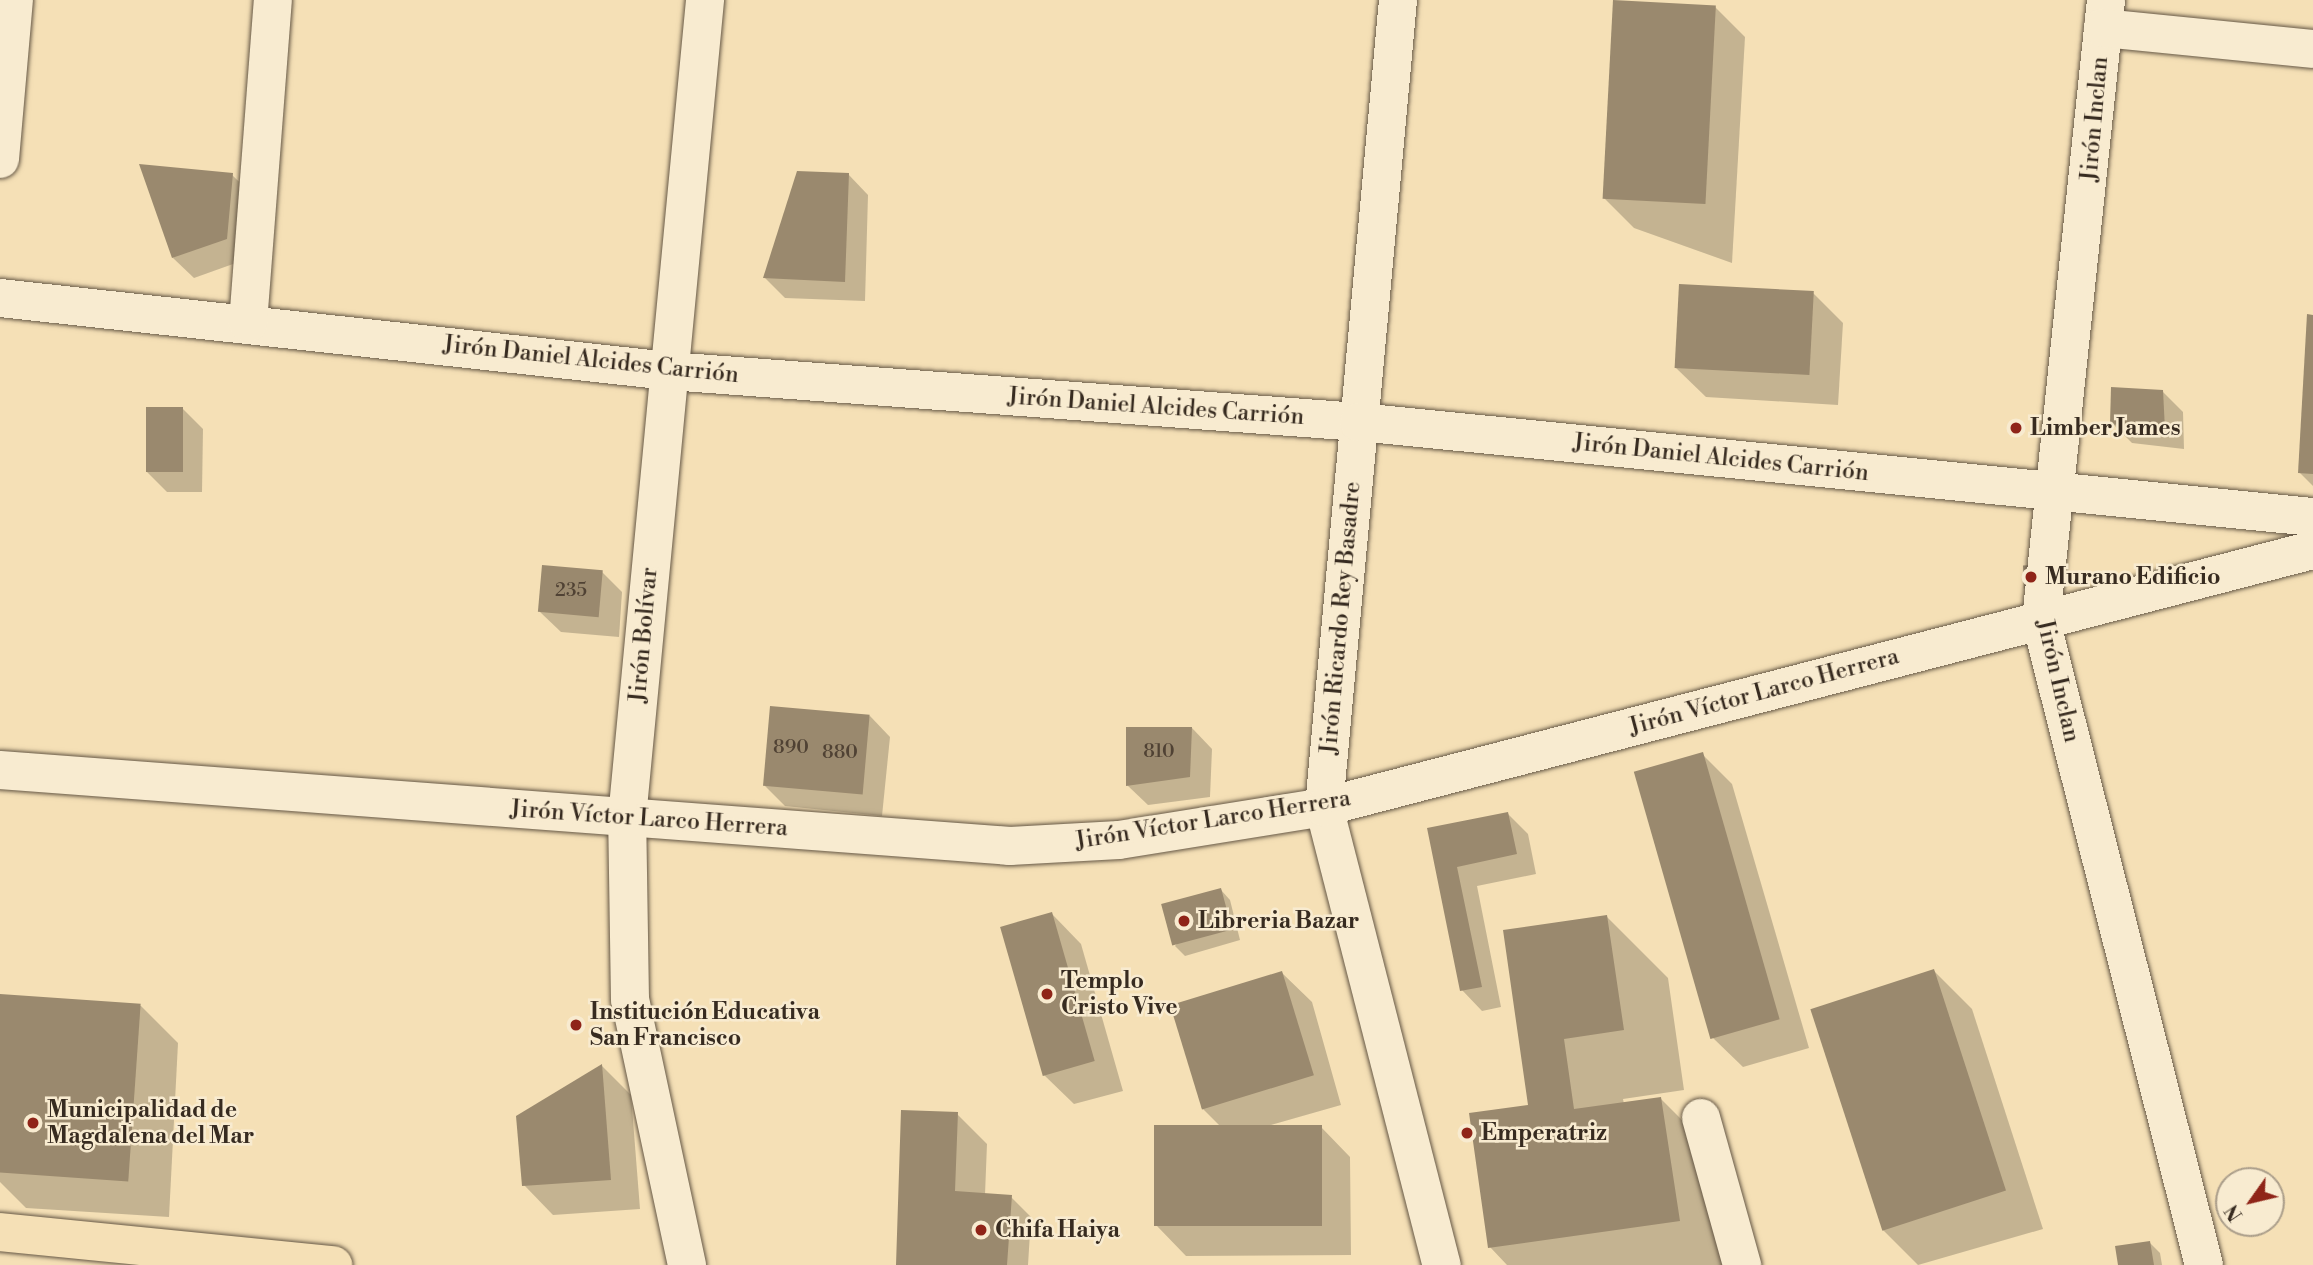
<!DOCTYPE html>
<meta charset="utf-8">
<style>
body{margin:0}
#map{position:relative;width:2313px;height:1265px;overflow:hidden;background:#f5e0b6;font-family:"Libre Bodoni",serif}
div>[style]{position:absolute}
[style*='--x']{left:calc(var(--x)*1px);top:calc(var(--y)*1px);width:calc(var(--w)*1px);rotate:calc(var(--a)*1deg)}
.shadow>*{inset:0;background:#0003}
.building>*{inset:0;background:#9a896e;transform-origin:0 0}
.roads{filter:drop-shadow(0 0 2px #665846) drop-shadow(0 0 2px #665846)}
.minor>*{height:38px;margin:-19px;padding:0 19px;transform-origin:19px;border-radius:19px;background:#f8ebd0}
.major>*{height:38px;margin:-19px;padding:0 19px;transform-origin:19px;border-radius:19px;background:#f5e0b6}
.dots>*{width:19px;height:19px;translate:-50% -50%;box-sizing:border-box;border:4px solid #f8ebd0;border-radius:50%}
span{translate:-50% -50%;white-space:nowrap;text-align:center;line-height:1.15;-webkit-text-stroke:5px #f8ebd0;paint-order:stroke}
.number-label{font-size:19px;color:#504234}
.number-label span{-webkit-text-stroke-width:0}
.street-label{font-size:23px;color:#372b20}
.poi-label{font-size:23px;color:#372b20;font-weight:700}
.left{translate:0 -50%;text-align:left}
.north{position:absolute;left:2215px;top:1167px;width:70px;height:70px;box-sizing:border-box;background:#f8ebd0;border:2px solid #ab9e8a;border-radius:50%;rotate:236deg;font-size:19px;font-weight:700;line-height:28px;text-align:center;color:#372b20}
.north::after{content:'';display:block;margin:auto;width:24px;height:32px;background:#8f2418;clip-path:polygon(50% 0,100% 100%,50% 72%,0 100%)}
</style>
<div id="map">
<div class="shadow">
<i style="clip-path:polygon(1715px 7px,1745px 37px,1732px 263px,1634px 228px,1604px 198px)"></i>
<i style="clip-path:polygon(848px 174px,868px 195px,865px 301px,785px 298px,765px 278px)"></i>
<i style="clip-path:polygon(232px 175px,253px 195px,247px 259px,194px 278px,173px 258px)"></i>
<i style="clip-path:polygon(1813px 293px,1843px 323px,1838px 405px,1706px 397px,1676px 368px)"></i>
<i style="clip-path:polygon(2313px 316px,2313px 486px,2299px 472px)"></i>
<i style="clip-path:polygon(2163px 392px,2183px 412px,2184px 449px,2132px 443px,2112px 423px)"></i>
<i style="clip-path:polygon(183px 409px,203px 429px,202px 492px,167px 492px,147px 472px)"></i>
<i style="clip-path:polygon(602px 572px,622px 592px,619px 637px,561px 632px,540px 612px)"></i>
<i style="clip-path:polygon(870px 716px,890px 737px,882px 816px,785px 806px,765px 786px)"></i>
<i style="clip-path:polygon(1192px 728px,1212px 749px,1210px 797px,1148px 805px,1127px 785px)"></i>
<i style="clip-path:polygon(1702px 754px,1732px 784px,1809px 1048px,1743px 1067px,1713px 1038px)"></i>
<i style="clip-path:polygon(1508px 814px,1528px 834px,1536px 874px,1477px 886px,1501px 1007px,1482px 1011px,1462px 990px,1429px 829px)"></i>
<i style="clip-path:polygon(1221px 890px,1230px 900px,1240px 940px,1185px 956px,1175px 946px)"></i>
<i style="clip-path:polygon(1052px 914px,1081px 944px,1123px 1091px,1074px 1104px,1044px 1075px)"></i>
<i style="clip-path:polygon(1607px 917px,1668px 978px,1684px 1090px,1623px 1099px,1624px 1104px,1661px 1099px,1722px 1160px,1737px 1265px,1507px 1265px,1490px 1247px,1530px 1106px)"></i>
<i style="clip-path:polygon(1934px 971px,1972px 1009px,2043px 1229px,1918px 1265px,1883px 1230px)"></i>
<i style="clip-path:polygon(1282px 973px,1312px 1002px,1341px 1105px,1267px 1126px,1321px 1127px,1350px 1157px,1351px 1255px,1186px 1256px,1157px 1226px,1221px 1127px,1201px 1107px)"></i>
<i style="clip-path:polygon(0 996px,141px 1006px,178px 1043px,169px 1217px,26px 1208px,0 1182px)"></i>
<i style="clip-path:polygon(602px 1066px,631px 1095px,640px 1209px,553px 1215px,524px 1185px)"></i>
<i style="clip-path:polygon(957px 1114px,987px 1144px,985px 1195px,1011px 1197px,1031px 1217px,1028px 1265px,898px 1265px)"></i>
<i style="clip-path:polygon(2150px 1243px,2160px 1253px,2162px 1265px,2120px 1265px)"></i>
</div>
<div class="building">
<i style="left:1613px;top:0;width:103px;height:199px;rotate:3deg"></i>
<i style="clip-path:polygon(139px 164px,233px 173px,227px 239px,172px 258px)"></i>
<i style="clip-path:polygon(797px 171px,849px 173px,845px 282px,763px 278px)"></i>
<i style="left:1679px;top:284px;width:135px;height:84px;rotate:3deg"></i>
<i style="clip-path:polygon(2307px 314px,2313px 315px,2313px 474px,2298px 473px)"></i>
<i style="clip-path:polygon(2111px 387px,2163px 390px,2165px 430px,2110px 424px)"></i>
<i style="left:146px;top:407px;width:37px;height:65px"></i>
<i style="left:542px;top:565px;width:61px;height:47px;rotate:5deg"></i>
<i style="left:2037px;top:565px;width:23px;height:14px;rotate:88deg"></i>
<i style="left:770px;top:706px;width:100px;height:80px;rotate:5deg"></i>
<i style="clip-path:polygon(1126px 727px,1192px 727px,1190px 777px,1126px 786px)"></i>
<i style="left:1703px;top:752px;width:278px;height:72px;rotate:74deg"></i>
<i style="clip-path:polygon(1508px 812px,1517px 854px,1457px 867px,1482px 987px,1460px 991px,1427px 828px)"></i>
<i style="left:1221px;top:888px;width:43px;height:62px;rotate:75deg"></i>
<i style="left:1052px;top:912px;width:155px;height:54px;rotate:74deg"></i>
<i style="clip-path:polygon(1607px 915px,1624px 1030px,1564px 1039px,1574px 1109px,1661px 1097px,1680px 1221px,1488px 1248px,1469px 1113px,1528px 1105px,1503px 930px)"></i>
<i style="left:1934px;top:969px;width:233px;height:130px;rotate:72deg"></i>
<i style="left:1282px;top:971px;width:109px;height:117px;rotate:73deg"></i>
<i style="left:0;top:994px;width:141px;height:178px;rotate:4deg"></i>
<i style="clip-path:polygon(602px 1064px,611px 1180px,522px 1186px,516px 1116px)"></i>
<i style="clip-path:polygon(901px 1110px,958px 1112px,955px 1191px,1012px 1195px,1007px 1265px,896px 1265px)"></i>
<i style="left:1322px;top:1125px;width:101px;height:168px;rotate:90deg"></i>
<i style="clip-path:polygon(2150px 1241px,2154px 1265px,2118px 1265px,2115px 1246px)"></i>
</div>
<div class="roads">
<div class="minor">
<i style="--x:1398;--y:0;--w:810;--a:95.24"></i>
<i style="--x:1324;--y:807;--w:473;--a:75.6"></i>
<i style="--x:2106;--y:0;--w:624;--a:95.98"></i>
<i style="--x:2041;--y:621;--w:664;--a:75.8"></i>
<i style="--x:2103;--y:28;--w:211;--a:5.7"></i>
<i style="--x:0;--y:159;--w:160;--a:-85"></i>
<i style="--x:0;--y:298;--w:673;--a:6.23"></i>
<i style="--x:669;--y:371;--w:692;--a:4.23"></i>
<i style="--x:1359;--y:422;--w:959;--a:5.69"></i>
<i style="--x:248;--y:323;--w:324;--a:-85.6"></i>
<i style="--x:0;--y:770;--w:1013;--a:4.3"></i>
<i style="--x:1010;--y:846;--w:109;--a:-3.2"></i>
<i style="--x:1119;--y:840;--w:208;--a:-9.1"></i>
<i style="--x:1324;--y:807;--w:1022;--a:-14.57"></i>
<i style="--x:1701;--y:1118;--w:153;--a:74.4"></i>
<i style="--x:687;--y:1265;--w:271;--a:-102.1"></i>
<i style="--x:630;--y:1000;--w:182;--a:-90.9"></i>
<i style="--x:627;--y:818;--w:822;--a:-84.55"></i>
</div>
<div class="major">
<i style="--x:0;--y:1232;--w:335;--a:5.7"></i>
</div>
</div>
<div class="dots">
<i style="left:2016px;top:428px;background:#8f2418"></i>
<i style="left:2031px;top:577px;background:#8f2418"></i>
<i style="left:1184px;top:921px;background:#8f2418"></i>
<i style="left:1047px;top:994px;background:#8f2418"></i>
<i style="left:576px;top:1025px;background:#8f2418"></i>
<i style="left:33px;top:1123px;background:#8f2418"></i>
<i style="left:1467px;top:1133px;background:#8f2418"></i>
<i style="left:981px;top:1230px;background:#8f2418"></i>
</div>
<div class="number-label">
<span style="left:571px;top:591px">235</span>
<span style="left:791px;top:748px">890</span>
<span style="left:1159px;top:752px">810</span>
<span style="left:840px;top:753px">880</span>
</div>
<div class="street-label">
<span style="left:2095px;top:119px;rotate:-85deg">Jirón Inclan</span>
<span style="left:591px;top:360px;rotate:6deg">Jirón Daniel Alcides Carrión</span>
<span style="left:1156px;top:407px;rotate:4deg">Jirón Daniel Alcides Carrión</span>
<span style="left:1721px;top:458px;rotate:6deg">Jirón Daniel Alcides Carrión</span>
<span style="left:1341px;top:618px;rotate:-85deg">Jirón Ricardo Rey Basadre</span>
<span style="left:644px;top:635px;rotate:-85deg">Jirón Bolívar</span>
<span style="left:2058px;top:681px;rotate:77deg">Jirón Inclan</span>
<span style="left:1764px;top:692px;rotate:-15deg">Jirón Víctor Larco Herrera</span>
<span style="left:649px;top:819px;rotate:4deg">Jirón Víctor Larco Herrera</span>
<span style="left:1213px;top:820px;rotate:-9deg">Jirón Víctor Larco Herrera</span>
</div>
<div class="poi-label">
<span class="left" style="left:2030px;top:428px">Limber James</span>
<span class="left" style="left:2045px;top:577px">Murano Edificio</span>
<span class="left" style="left:1198px;top:921px">Libreria Bazar</span>
<span class="left" style="left:1061px;top:994px">Templo<br>Cristo Vive</span>
<span class="left" style="left:590px;top:1025px">Institución Educativa<br>San Francisco</span>
<span class="left" style="left:47px;top:1123px">Municipalidad de<br>Magdalena del Mar</span>
<span class="left" style="left:1481px;top:1133px">Emperatriz</span>
<span class="left" style="left:995px;top:1230px">Chifa Haiya</span>
</div>
<div class="north">N</div>
</div>
